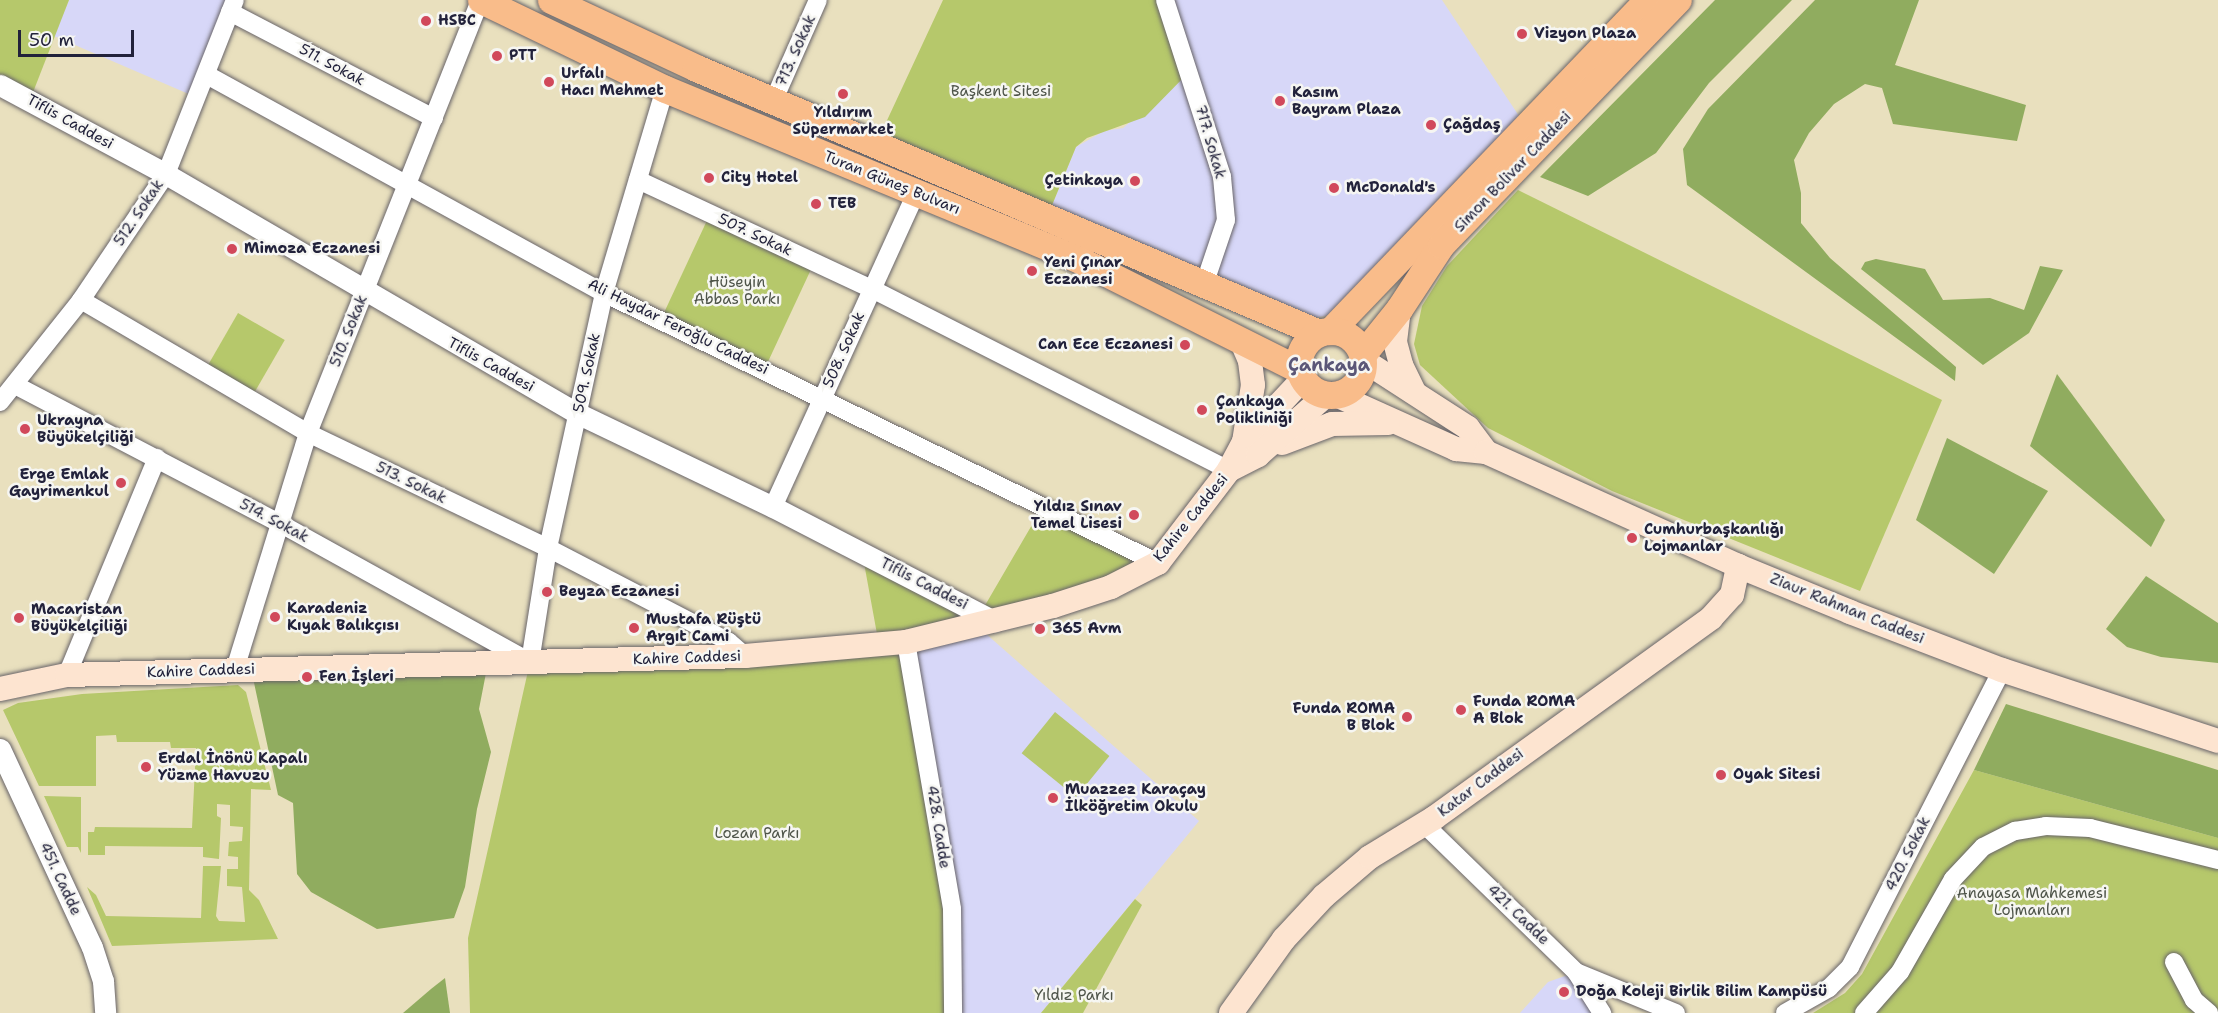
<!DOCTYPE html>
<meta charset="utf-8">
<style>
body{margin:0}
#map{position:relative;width:2218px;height:1013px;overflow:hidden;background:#e9e0be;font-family:"Shantell Sans",sans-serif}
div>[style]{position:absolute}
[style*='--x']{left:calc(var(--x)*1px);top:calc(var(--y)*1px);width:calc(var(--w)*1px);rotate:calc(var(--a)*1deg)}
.built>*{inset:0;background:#d7d7f8}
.green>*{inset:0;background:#b6c86b;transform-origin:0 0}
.forest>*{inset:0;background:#90ac5f}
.roads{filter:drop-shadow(0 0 2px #686469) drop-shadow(0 0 2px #686469)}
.minor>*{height:18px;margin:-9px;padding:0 9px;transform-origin:9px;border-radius:9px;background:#fff}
.tertiary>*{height:21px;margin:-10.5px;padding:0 10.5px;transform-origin:10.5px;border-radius:10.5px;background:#fff}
.secondary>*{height:24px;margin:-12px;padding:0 12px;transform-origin:12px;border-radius:12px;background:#fde4d0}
.primary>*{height:27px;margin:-13.5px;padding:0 13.5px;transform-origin:13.5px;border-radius:13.5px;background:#f9bc8a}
.primary>.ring{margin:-13.5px;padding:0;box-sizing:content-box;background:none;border:27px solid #f9bc8a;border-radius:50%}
.dots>*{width:16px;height:16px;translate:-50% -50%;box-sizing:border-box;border:3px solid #f6f6f2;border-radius:50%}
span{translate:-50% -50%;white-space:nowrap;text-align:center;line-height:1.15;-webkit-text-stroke:5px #f6f6f2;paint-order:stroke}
.poi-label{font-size:15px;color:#22223b;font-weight:700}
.left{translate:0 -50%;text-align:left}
.right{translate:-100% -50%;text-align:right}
.street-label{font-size:15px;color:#22223b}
.park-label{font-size:15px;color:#4e5449}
.quarter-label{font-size:18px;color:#5a5677;font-weight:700}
.scale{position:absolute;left:18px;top:30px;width:116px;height:27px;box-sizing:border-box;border:3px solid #22223b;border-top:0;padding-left:8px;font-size:18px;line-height:21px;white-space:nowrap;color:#22223b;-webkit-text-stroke:4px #f6f6f2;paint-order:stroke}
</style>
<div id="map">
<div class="built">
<i style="clip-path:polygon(69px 0,235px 0,198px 98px,54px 36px)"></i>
<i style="clip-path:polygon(1165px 0,1442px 0,1533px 137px,1360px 298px,1325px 316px,1309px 319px,1048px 215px,1076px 147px,1104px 131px,1123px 128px,1189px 72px)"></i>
<i style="clip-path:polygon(976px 625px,1199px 821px,1041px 1013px,953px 1013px,906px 642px)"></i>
<i style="clip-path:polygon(1576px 972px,1602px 1013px,1520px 1013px,1548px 982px)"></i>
</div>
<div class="green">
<i style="clip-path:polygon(0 0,69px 0,30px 100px,0 85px)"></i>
<i style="clip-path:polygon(943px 0,1165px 0,1189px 72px,1145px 117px,1087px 138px,1076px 147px,1048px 215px,876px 144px)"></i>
<i style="clip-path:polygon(1518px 190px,1942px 400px,1860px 591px,1612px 491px,1488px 428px,1420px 365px,1414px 344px,1422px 306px,1447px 266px)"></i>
<i style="left:710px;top:214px;width:115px;height:116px;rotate:25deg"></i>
<i style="left:238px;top:313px;width:54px;height:68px;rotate:30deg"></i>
<i style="clip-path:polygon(1043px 506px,1158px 563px,906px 642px,930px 776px,953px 1013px,470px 1013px,468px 938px,530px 662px,879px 645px,862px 552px,980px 614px)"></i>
<i style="clip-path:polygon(238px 685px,246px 692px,271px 790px,251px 789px,249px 890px,259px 900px,278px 939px,112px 946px,87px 887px,96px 895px,106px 916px,201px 918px,203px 866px,221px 866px,216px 916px,219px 921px,245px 922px,242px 887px,227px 886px,227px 869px,238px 869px,238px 857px,228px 856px,229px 842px,242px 841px,243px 827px,230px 826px,230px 805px,217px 804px,217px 816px,221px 818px,219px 859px,203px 857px,203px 847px,105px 846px,105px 855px,88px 855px,88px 832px,94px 832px,95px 827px,192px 828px,196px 748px,171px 748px,170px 742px,117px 742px,116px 735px,96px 736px,96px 786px,39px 786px,3px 710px,18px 703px,82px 694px)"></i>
<i style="left:1055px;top:712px;width:70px;height:53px;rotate:39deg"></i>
<i style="clip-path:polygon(1974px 770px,2218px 838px,2218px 1013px,1813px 1013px,1845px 993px,1862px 974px)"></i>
<i style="clip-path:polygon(44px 796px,81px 797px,81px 853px,78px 847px,67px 847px)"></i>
<i style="clip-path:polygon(1135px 899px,1142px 905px,1083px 1013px,1041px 1013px)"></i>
</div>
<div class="forest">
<i style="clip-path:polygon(1715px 0,1792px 0,1709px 83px,1656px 153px,1588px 196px,1540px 177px)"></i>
<i style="clip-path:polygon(1815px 0,1919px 0,1895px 65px,2026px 105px,2017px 141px,1893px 124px,1882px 88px,1865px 84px,1834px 104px,1809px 133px,1794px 160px,1801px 193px,1801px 223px,1830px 258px,1956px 367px,1955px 381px,1687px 185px,1683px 149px,1708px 109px)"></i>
<i style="clip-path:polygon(1876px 259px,1925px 269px,1943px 300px,1990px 298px,2024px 310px,2040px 266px,2063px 270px,2029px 333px,1983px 365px,1861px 269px,1865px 262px)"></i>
<i style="clip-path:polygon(2057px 374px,2165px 520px,2151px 547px,2030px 446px)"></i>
<i style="clip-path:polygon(1947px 438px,2048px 491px,1994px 574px,1916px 520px)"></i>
<i style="clip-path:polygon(2146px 576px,2218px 623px,2218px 663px,2161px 657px,2127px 647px,2106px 629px)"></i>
<i style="clip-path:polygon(486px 673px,479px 709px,491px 752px,477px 809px,465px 887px,454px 918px,377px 929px,311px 892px,297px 874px,293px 803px,278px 795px,253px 678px)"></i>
<i style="clip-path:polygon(2006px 704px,2218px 770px,2218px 838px,1974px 770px)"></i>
<i style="clip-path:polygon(445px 978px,450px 1013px,403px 1013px,431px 989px)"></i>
</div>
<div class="roads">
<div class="minor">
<i style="--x:1165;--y:0;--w:186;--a:72.1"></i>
<i style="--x:1222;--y:177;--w:43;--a:84.7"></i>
<i style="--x:1226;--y:220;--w:69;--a:108.7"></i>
<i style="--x:230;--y:12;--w:230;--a:27.5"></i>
<i style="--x:207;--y:75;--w:453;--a:28.8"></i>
<i style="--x:604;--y:293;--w:616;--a:25.98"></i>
<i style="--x:773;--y:102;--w:111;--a:-66.2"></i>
<i style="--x:638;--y:180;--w:258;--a:25"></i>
<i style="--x:872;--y:289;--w:400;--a:26.9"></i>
<i style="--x:81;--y:300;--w:263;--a:30.4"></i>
<i style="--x:308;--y:433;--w:266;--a:25.6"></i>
<i style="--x:548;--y:548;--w:204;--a:27.4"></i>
<i style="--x:729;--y:642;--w:21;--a:41"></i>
<i style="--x:15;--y:385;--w:300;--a:27.6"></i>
<i style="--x:281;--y:524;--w:285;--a:29"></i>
<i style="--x:530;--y:662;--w:115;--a:-81"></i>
<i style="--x:548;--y:548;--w:261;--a:-77.6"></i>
<i style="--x:604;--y:293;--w:213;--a:-73.4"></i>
<i style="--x:0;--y:402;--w:130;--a:-51.5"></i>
<i style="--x:81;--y:300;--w:152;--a:-56"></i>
<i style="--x:166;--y:174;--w:187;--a:-68.4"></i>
<i style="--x:773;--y:507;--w:345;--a:-65.5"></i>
<i style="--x:906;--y:642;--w:271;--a:80.2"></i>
<i style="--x:952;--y:909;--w:104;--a:89.4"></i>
<i style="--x:235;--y:669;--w:247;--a:-72.8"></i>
<i style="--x:308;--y:433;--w:466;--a:-68.3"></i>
<i style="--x:67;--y:675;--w:235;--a:-67.5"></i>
<i style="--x:1425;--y:825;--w:211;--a:44.2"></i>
<i style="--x:1576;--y:972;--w:49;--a:57.6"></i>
<i style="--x:2174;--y:962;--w:43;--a:62.2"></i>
<i style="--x:2194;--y:1000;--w:20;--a:41"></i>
<i style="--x:1576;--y:972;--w:108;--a:22.3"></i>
<i style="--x:1785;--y:1013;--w:51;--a:-29.6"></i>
<i style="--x:1829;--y:988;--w:30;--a:-45"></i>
<i style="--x:1850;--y:967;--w:334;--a:-62.9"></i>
<i style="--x:1864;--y:1013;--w:55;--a:-48.7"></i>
<i style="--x:1900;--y:972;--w:107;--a:-60.3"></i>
<i style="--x:1953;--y:879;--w:44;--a:-46.8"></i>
<i style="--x:1983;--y:847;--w:36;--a:-27"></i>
<i style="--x:2015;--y:831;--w:31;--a:-9"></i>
<i style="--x:2046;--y:826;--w:44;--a:2.6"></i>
<i style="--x:2090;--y:828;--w:132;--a:14"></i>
</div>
<div class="tertiary">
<i style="--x:0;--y:85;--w:188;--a:28.2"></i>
<i style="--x:166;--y:174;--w:478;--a:30.2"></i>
<i style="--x:579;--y:414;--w:215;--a:25.6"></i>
<i style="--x:773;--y:507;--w:249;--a:27.3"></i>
<i style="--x:0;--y:749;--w:218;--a:65.1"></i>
<i style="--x:92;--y:947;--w:36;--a:72"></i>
<i style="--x:103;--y:981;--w:32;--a:86"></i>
</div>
<div class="secondary">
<i style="--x:1399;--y:309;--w:33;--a:97"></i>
<i style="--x:1395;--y:342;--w:24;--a:75"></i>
<i style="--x:1401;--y:365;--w:30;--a:64"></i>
<i style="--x:1242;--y:342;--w:21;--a:67"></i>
<i style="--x:1250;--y:361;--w:24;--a:83"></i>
<i style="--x:1253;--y:385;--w:58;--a:99"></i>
<i style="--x:1363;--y:360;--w:125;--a:32.9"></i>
<i style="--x:1468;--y:428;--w:30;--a:53"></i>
<i style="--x:1336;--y:395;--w:132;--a:24.2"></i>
<i style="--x:1456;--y:449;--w:30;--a:6"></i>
<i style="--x:1486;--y:452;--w:277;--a:24.3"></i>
<i style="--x:1738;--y:566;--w:121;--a:22.3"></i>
<i style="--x:1850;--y:612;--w:163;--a:20.9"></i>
<i style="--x:2002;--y:670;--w:227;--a:18.2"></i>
<i style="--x:1282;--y:443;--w:53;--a:-20.8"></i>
<i style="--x:1332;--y:424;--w:56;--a:-1"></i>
<i style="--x:1229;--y:470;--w:32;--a:-62"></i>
<i style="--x:1244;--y:442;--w:86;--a:-46.9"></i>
<i style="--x:0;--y:689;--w:68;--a:-11.8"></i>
<i style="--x:67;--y:675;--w:678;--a:-1.61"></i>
<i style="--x:745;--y:656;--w:162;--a:-5"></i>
<i style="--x:906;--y:642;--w:151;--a:-13.8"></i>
<i style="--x:1053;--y:606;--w:61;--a:-18.1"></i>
<i style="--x:1111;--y:587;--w:53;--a:-27.1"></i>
<i style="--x:1158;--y:563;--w:117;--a:-52.6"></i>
<i style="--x:1229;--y:470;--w:33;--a:-27"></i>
<i style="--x:1258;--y:455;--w:91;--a:-41.4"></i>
<i style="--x:1231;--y:1013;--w:91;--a:-54.4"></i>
<i style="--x:1284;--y:939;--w:59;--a:-47.1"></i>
<i style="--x:1324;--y:896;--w:60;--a:-40.3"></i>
<i style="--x:1370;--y:857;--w:75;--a:-31.4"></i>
<i style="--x:1434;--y:818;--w:342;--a:-35.8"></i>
<i style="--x:1711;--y:618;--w:31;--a:-48"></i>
<i style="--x:1732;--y:595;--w:30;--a:-78"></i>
</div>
<div class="primary">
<i style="--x:481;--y:0;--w:204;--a:25.8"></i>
<i style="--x:665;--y:89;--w:451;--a:22.4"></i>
<i style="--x:1082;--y:261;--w:244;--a:26.6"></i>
<i style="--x:551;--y:0;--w:160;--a:25.1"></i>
<i style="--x:696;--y:68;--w:677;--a:23.04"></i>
<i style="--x:1330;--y:331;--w:458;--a:-46.2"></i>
<i class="ring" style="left:1299px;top:331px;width:37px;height:37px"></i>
<i style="--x:1362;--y:355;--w:59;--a:-51.2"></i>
<i style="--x:1399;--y:309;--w:77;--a:-56.7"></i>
<i style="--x:1441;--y:245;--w:341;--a:-46"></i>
</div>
</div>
<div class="dots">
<i style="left:426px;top:21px;background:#d1495b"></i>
<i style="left:1522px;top:34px;background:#d1495b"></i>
<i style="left:497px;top:56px;background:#d1495b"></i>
<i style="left:549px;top:82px;background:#d1495b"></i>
<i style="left:843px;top:94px;background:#d1495b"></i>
<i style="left:1280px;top:101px;background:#d1495b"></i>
<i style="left:1431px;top:125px;background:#d1495b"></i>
<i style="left:709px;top:178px;background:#d1495b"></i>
<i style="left:1135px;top:181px;background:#d1495b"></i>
<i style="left:1334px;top:188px;background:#d1495b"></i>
<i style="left:816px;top:204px;background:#d1495b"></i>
<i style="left:232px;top:249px;background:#d1495b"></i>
<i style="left:1032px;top:271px;background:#d1495b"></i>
<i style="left:1185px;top:345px;background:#d1495b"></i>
<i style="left:1202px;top:410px;background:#d1495b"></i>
<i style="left:25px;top:429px;background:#d1495b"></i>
<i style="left:121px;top:483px;background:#d1495b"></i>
<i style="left:1134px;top:515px;background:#d1495b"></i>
<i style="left:1632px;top:538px;background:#d1495b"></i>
<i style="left:547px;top:592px;background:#d1495b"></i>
<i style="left:275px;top:617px;background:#d1495b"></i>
<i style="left:19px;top:618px;background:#d1495b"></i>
<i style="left:634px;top:628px;background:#d1495b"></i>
<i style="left:1040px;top:629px;background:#d1495b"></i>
<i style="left:307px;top:677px;background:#d1495b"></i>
<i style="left:1461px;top:710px;background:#d1495b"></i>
<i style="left:1407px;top:717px;background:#d1495b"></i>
<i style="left:146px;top:767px;background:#d1495b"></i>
<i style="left:1721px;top:775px;background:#d1495b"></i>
<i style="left:1053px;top:798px;background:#d1495b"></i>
<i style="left:1564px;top:992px;background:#d1495b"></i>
</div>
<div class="poi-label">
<span class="left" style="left:438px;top:21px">HSBC</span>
<span class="left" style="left:1534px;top:34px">Vizyon Plaza</span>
<span class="left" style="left:509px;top:56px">PTT</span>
<span class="left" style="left:561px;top:82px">Urfalı<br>Hacı Mehmet</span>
<span class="left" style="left:1292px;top:101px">Kasım<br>Bayram Plaza</span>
<span style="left:843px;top:121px">Yıldırım<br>Süpermarket</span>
<span class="left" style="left:1443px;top:125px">Çağdaş</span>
<span class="left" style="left:721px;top:178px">City Hotel</span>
<span class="right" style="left:1123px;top:181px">Çetinkaya</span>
<span class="left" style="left:1346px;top:188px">McDonald's</span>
<span class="left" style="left:828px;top:204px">TEB</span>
<span class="left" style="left:244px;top:249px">Mimoza Eczanesi</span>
<span class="left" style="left:1044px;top:271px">Yeni Çınar<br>Eczanesi</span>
<span class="right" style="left:1173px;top:345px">Can Ece Eczanesi</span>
<span class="left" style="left:1216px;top:410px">Çankaya<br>Polikliniği</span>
<span class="left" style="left:37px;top:429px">Ukrayna<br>Büyükelçiliği</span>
<span class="right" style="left:109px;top:483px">Erge Emlak<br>Gayrimenkul</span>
<span class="right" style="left:1122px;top:515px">Yıldız Sınav<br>Temel Lisesi</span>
<span class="left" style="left:1644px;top:538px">Cumhurbaşkanlığı<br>Lojmanlar</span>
<span class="left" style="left:559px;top:592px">Beyza Eczanesi</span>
<span class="left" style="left:287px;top:617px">Karadeniz<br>Kıyak Balıkçısı</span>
<span class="left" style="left:31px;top:618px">Macaristan<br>Büyükelçiliği</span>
<span class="left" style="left:646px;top:628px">Mustafa Rüştü<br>Argıt Cami</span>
<span class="left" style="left:1052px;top:629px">365 Avm</span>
<span class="left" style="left:319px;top:677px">Fen İşleri</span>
<span class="left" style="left:1473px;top:710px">Funda ROMA<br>A Blok</span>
<span class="right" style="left:1395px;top:717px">Funda ROMA<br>B Blok</span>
<span class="left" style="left:158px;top:767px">Erdal İnönü Kapalı<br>Yüzme Havuzu</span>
<span class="left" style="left:1733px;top:775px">Oyak Sitesi</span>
<span class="left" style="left:1065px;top:798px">Muazzez Karaçay<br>İlköğretim Okulu</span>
<span class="left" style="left:1576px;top:992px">Doğa Koleji Birlik Bilim Kampüsü</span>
</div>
<div class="street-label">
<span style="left:796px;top:51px;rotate:-66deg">713. Sokak</span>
<span style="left:332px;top:65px;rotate:28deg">511. Sokak</span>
<span style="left:70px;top:122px;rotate:29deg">Tiflis Caddesi</span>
<span style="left:1210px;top:142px;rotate:74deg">717. Sokak</span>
<span style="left:1513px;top:172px;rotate:-46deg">Simon Bolivar Caddesi</span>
<span style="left:892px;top:183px;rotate:22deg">Turan Güneş Bulvarı</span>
<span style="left:139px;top:213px;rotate:-56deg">512. Sokak</span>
<span style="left:755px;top:235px;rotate:25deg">507. Sokak</span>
<span style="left:678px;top:327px;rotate:26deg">Ali Haydar Feroğlu Caddesi</span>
<span style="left:349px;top:331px;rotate:-68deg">510. Sokak</span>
<span style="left:844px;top:350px;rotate:-66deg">508. Sokak</span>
<span style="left:491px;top:365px;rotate:29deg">Tiflis Caddesi</span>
<span style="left:587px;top:373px;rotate:-78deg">509. Sokak</span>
<span style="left:411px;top:483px;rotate:26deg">513. Sokak</span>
<span style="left:1191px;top:518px;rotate:-51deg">Kahire Caddesi</span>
<span style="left:274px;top:521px;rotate:28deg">514. Sokak</span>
<span style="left:924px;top:584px;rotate:27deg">Tiflis Caddesi</span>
<span style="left:1847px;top:609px;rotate:22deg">Ziaur Rahman Caddesi</span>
<span style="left:687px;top:658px;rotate:-2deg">Kahire Caddesi</span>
<span style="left:201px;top:671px;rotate:-2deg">Kahire Caddesi</span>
<span style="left:1481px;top:783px;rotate:-37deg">Katar Caddesi</span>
<span style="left:938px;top:827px;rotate:81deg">428. Cadde</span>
<span style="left:1908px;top:854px;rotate:-63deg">420. Sokak</span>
<span style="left:60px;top:879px;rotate:65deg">451. Cadde</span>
<span style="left:1518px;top:915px;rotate:44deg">421. Cadde</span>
</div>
<div class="park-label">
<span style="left:1001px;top:92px">Başkent Sitesi</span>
<span style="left:737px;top:291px">Hüseyin<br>Abbas Parkı</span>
<span style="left:757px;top:834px">Lozan Parkı</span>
<span style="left:2032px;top:902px">Anayasa Mahkemesi<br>Lojmanları</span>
<span style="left:1074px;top:996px">Yıldız Parkı</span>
</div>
<div class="quarter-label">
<span style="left:1329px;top:365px">Çankaya</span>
</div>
<div class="scale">50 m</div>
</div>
